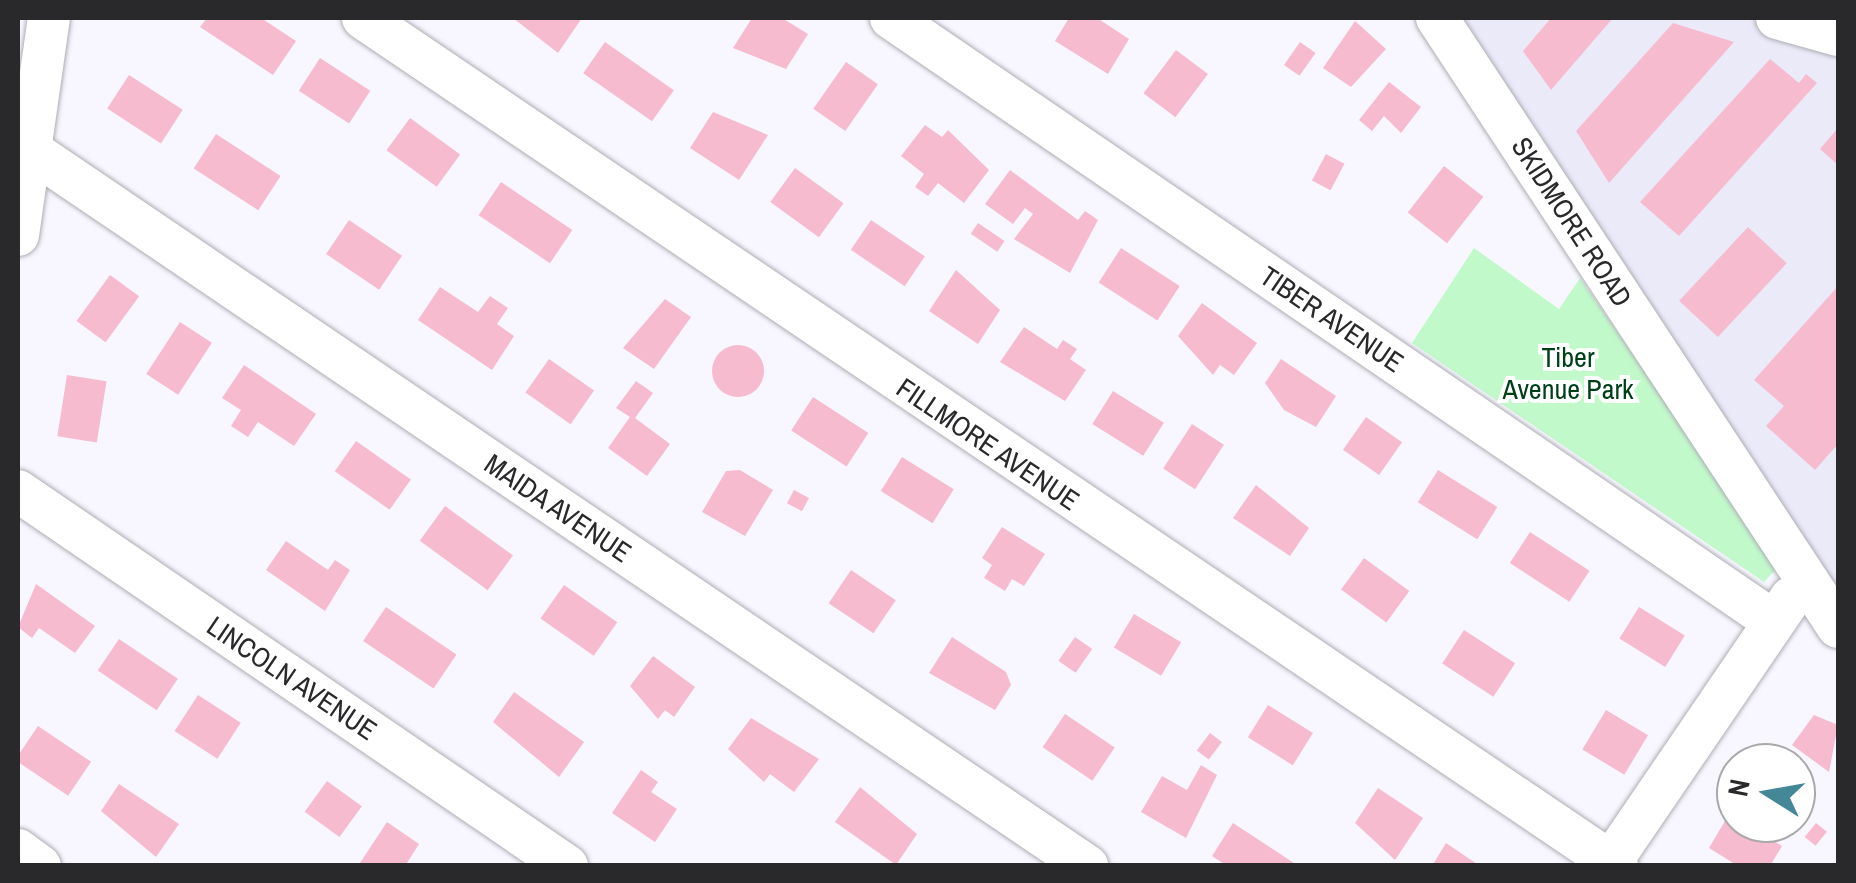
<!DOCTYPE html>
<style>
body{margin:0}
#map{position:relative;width:1856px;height:883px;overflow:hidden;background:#f8f7ff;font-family:"Archivo Narrow",sans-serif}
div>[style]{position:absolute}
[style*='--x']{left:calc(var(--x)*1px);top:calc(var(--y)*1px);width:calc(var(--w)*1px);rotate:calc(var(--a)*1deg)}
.built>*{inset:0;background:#ebeaf9}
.green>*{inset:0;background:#c2f9cb}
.building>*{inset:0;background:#f6bbcf;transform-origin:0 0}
.round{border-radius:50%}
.roads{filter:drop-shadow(0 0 2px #adadb4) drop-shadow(0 0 2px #adadb4)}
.minor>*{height:42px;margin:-21px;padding:0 21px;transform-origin:21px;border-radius:21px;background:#fff}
span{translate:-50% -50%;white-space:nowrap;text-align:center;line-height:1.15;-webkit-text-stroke:8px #fff;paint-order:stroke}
.street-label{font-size:28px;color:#29292c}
.park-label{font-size:28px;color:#004017}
.frame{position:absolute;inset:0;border:20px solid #29292c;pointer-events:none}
.north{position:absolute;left:1716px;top:743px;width:100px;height:100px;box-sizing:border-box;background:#fff;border:2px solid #a9a9ab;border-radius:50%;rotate:281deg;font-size:28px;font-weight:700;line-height:40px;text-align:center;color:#29292c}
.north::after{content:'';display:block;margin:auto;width:35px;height:45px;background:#448897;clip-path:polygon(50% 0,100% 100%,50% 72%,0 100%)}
</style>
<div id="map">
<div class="built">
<i style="clip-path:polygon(1463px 18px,1838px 18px,1838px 600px)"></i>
</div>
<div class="green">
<i style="clip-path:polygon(1474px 248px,1559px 309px,1580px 278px,1779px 566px,1764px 582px,1412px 343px)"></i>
</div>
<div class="building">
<i style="clip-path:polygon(207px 18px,261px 18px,296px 41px,273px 75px,200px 27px)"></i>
<i style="clip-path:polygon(513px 18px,582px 18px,558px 53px)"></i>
<i style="clip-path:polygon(752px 18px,782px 18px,808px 34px,786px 69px,733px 48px)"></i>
<i style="clip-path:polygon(1069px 18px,1097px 18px,1129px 39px,1108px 74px,1055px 41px)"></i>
<i style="clip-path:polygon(1551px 18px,1613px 18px,1551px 90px,1523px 51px)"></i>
<i style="clip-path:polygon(1355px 21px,1386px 49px,1351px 87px,1323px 68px)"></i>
<i style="clip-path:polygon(1673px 23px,1734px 42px,1609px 183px,1576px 131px)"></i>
<i style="left:605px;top:42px;width:84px;height:38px;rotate:35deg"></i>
<i style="left:1300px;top:42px;width:19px;height:28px;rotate:35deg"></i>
<i style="left:1176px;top:50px;width:40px;height:54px;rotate:37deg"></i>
<i style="left:320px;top:58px;width:60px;height:39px;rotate:33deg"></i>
<i style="clip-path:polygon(1770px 59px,1799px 83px,1806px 74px,1817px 83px,1679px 236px,1640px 202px)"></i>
<i style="left:846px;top:62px;width:39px;height:57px;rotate:35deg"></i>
<i style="left:129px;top:75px;width:64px;height:40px;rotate:33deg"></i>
<i style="clip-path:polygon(1389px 82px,1421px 107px,1401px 133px,1384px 116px,1372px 131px,1359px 120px)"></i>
<i style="clip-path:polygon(713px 112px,768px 135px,739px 180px,690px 148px)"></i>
<i style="left:410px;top:118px;width:62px;height:40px;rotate:36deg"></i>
<i style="clip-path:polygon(925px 125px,942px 137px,948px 130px,989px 170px,964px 203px,938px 183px,928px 196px,915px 187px,924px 174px,901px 156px)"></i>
<i style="clip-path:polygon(1838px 128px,1838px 165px,1820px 149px)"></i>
<i style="left:216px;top:134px;width:77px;height:41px;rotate:33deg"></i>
<i style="left:1326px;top:154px;width:21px;height:30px;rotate:28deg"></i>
<i style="left:1444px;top:166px;width:50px;height:59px;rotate:38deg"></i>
<i style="left:795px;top:168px;width:60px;height:42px;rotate:36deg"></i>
<i style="clip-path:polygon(1010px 170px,1078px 220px,1085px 211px,1098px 220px,1070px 273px,1014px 239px,1033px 214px,1025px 208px,1013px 224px,985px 204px)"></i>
<i style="left:501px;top:182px;width:86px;height:40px;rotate:34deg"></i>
<i style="left:349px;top:220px;width:64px;height:41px;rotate:34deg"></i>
<i style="left:871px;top:220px;width:65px;height:36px;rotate:34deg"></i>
<i style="left:978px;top:223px;width:32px;height:13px;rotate:34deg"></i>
<i style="left:1748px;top:227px;width:53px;height:101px;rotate:43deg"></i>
<i style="left:1121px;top:248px;width:70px;height:41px;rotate:33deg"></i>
<i style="clip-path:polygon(956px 270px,1000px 310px,978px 344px,929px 311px)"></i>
<i style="left:110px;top:275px;width:36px;height:57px;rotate:36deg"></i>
<i style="clip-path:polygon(1838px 286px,1838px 444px,1815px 470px,1766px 426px,1784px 406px,1754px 380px)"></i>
<i style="clip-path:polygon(440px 287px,478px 312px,490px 296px,508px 308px,497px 324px,514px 336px,492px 370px,418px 320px)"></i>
<i style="clip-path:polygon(665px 299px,691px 317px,654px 369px,623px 348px)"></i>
<i style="clip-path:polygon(1202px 303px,1257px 343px,1234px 375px,1220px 365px,1213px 375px,1178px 336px)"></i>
<i style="left:180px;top:322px;width:38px;height:62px;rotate:33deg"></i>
<i style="clip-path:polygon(1024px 327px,1057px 349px,1063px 340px,1077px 349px,1070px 359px,1086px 370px,1065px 401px,1000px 362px)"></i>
<i class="round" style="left:712px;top:345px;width:52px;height:52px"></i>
<i style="left:549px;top:359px;width:55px;height:41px;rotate:35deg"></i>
<i style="clip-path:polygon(1281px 359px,1336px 396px,1316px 427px,1284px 410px,1265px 383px)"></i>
<i style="clip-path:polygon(244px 365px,316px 414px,294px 446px,258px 422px,248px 437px,231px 426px,241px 410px,222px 398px)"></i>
<i style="left:67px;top:375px;width:40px;height:62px;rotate:9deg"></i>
<i style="clip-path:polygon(636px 381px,653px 393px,635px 418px,670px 444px,647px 476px,608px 448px,630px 417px,616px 408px)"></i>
<i style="left:1113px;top:391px;width:60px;height:39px;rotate:32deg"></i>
<i style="left:813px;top:397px;width:66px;height:40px;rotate:33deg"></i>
<i style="left:1366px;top:417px;width:44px;height:40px;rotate:35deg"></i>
<i style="left:1192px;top:424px;width:38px;height:53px;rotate:33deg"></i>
<i style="left:356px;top:441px;width:67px;height:37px;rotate:35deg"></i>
<i style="left:902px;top:457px;width:61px;height:40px;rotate:32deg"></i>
<i style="clip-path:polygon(740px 470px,773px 490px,745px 536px,702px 512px,726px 471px)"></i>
<i style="left:1438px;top:470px;width:70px;height:38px;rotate:32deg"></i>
<i style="clip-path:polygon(1256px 485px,1309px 528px,1290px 556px,1233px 518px)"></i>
<i style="left:794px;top:490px;width:17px;height:15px;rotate:28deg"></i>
<i style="left:445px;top:506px;width:84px;height:43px;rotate:36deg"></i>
<i style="clip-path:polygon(1002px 527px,1045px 554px,1024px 586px,1012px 579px,1005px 591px,984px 578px,992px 565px,982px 558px)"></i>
<i style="left:1530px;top:532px;width:71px;height:37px;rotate:33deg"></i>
<i style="clip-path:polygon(286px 541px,328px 570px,335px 560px,350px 570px,325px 611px,266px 570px)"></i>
<i style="left:1364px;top:558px;width:56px;height:39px;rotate:36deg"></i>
<i style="left:851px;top:570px;width:54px;height:40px;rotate:34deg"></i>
<i style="clip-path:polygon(36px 584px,95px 626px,75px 653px,39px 628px,32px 638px,18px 627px)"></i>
<i style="left:564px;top:585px;width:65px;height:41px;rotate:35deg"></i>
<i style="left:386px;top:607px;width:85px;height:41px;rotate:34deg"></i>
<i style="left:1639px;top:607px;width:54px;height:37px;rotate:32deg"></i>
<i style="left:1134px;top:614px;width:55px;height:39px;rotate:31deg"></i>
<i style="left:1464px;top:630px;width:61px;height:40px;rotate:33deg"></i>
<i style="clip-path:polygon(952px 637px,1006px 672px,1011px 685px,995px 710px,929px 673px)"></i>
<i style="left:1075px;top:637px;width:21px;height:29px;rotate:35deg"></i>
<i style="left:119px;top:639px;width:71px;height:38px;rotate:34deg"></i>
<i style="clip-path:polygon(653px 656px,695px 687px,674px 717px,665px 710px,658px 719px,630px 686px)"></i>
<i style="clip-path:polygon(514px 692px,584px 742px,559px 777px,493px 722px)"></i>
<i style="left:198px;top:695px;width:51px;height:43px;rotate:33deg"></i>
<i style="left:1268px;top:705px;width:53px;height:38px;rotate:32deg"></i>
<i style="left:1606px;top:710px;width:49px;height:46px;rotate:31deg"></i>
<i style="left:1065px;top:714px;width:60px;height:40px;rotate:34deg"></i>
<i style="clip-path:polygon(1814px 715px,1838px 725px,1829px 772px,1792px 745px)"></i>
<i style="clip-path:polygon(751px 718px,819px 759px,794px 792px,770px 774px,764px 782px,728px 749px)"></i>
<i style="left:38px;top:726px;width:64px;height:41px;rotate:34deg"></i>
<i style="left:1210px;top:733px;width:15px;height:22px;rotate:37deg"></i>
<i style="clip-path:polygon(1201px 765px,1217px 775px,1186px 838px,1141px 812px,1162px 776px,1187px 790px)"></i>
<i style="clip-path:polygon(641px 770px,658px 782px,651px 792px,677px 809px,655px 842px,612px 813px)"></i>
<i style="left:327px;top:781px;width:43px;height:38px;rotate:36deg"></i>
<i style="clip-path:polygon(119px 784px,179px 824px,156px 857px,101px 811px)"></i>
<i style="clip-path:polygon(860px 787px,917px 834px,896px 865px,835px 822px)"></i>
<i style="clip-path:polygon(1378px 788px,1423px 818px,1395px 860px,1355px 823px)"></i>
<i style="clip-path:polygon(1729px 814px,1782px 846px,1770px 866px,1738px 866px,1709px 848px)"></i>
<i style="clip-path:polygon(387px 822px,419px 844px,405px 866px,358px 866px)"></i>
<i style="clip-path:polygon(1233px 823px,1294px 863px,1293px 866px,1227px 866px,1212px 856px)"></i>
<i style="left:1816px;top:823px;width:14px;height:18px;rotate:39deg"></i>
<i style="clip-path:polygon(1446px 843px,1480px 866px,1432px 866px)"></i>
</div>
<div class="roads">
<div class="minor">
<i style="--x:363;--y:18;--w:1514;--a:34.07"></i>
<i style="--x:891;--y:18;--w:1067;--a:34.35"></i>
<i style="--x:1437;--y:18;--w:729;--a:56.64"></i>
<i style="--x:1777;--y:18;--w:63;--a:15.6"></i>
<i style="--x:30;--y:150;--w:1277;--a:34.11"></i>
<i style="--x:18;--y:235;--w:219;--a:-81.9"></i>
<i style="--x:18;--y:491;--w:665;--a:34.34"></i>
<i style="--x:18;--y:850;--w:27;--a:36"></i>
<i style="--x:1608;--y:866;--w:325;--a:-55.7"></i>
</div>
</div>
<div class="street-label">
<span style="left:1572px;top:222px;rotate:57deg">SKIDMORE ROAD</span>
<span style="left:1332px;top:319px;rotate:34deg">TIBER AVENUE</span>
<span style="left:988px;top:444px;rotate:34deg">FILLMORE AVENUE</span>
<span style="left:558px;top:508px;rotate:34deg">MAIDA AVENUE</span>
<span style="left:292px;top:678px;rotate:34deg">LINCOLN AVENUE</span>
</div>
<div class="park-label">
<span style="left:1568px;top:373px">Tiber<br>Avenue Park</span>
</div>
<div class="frame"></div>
<div class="north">N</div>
</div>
